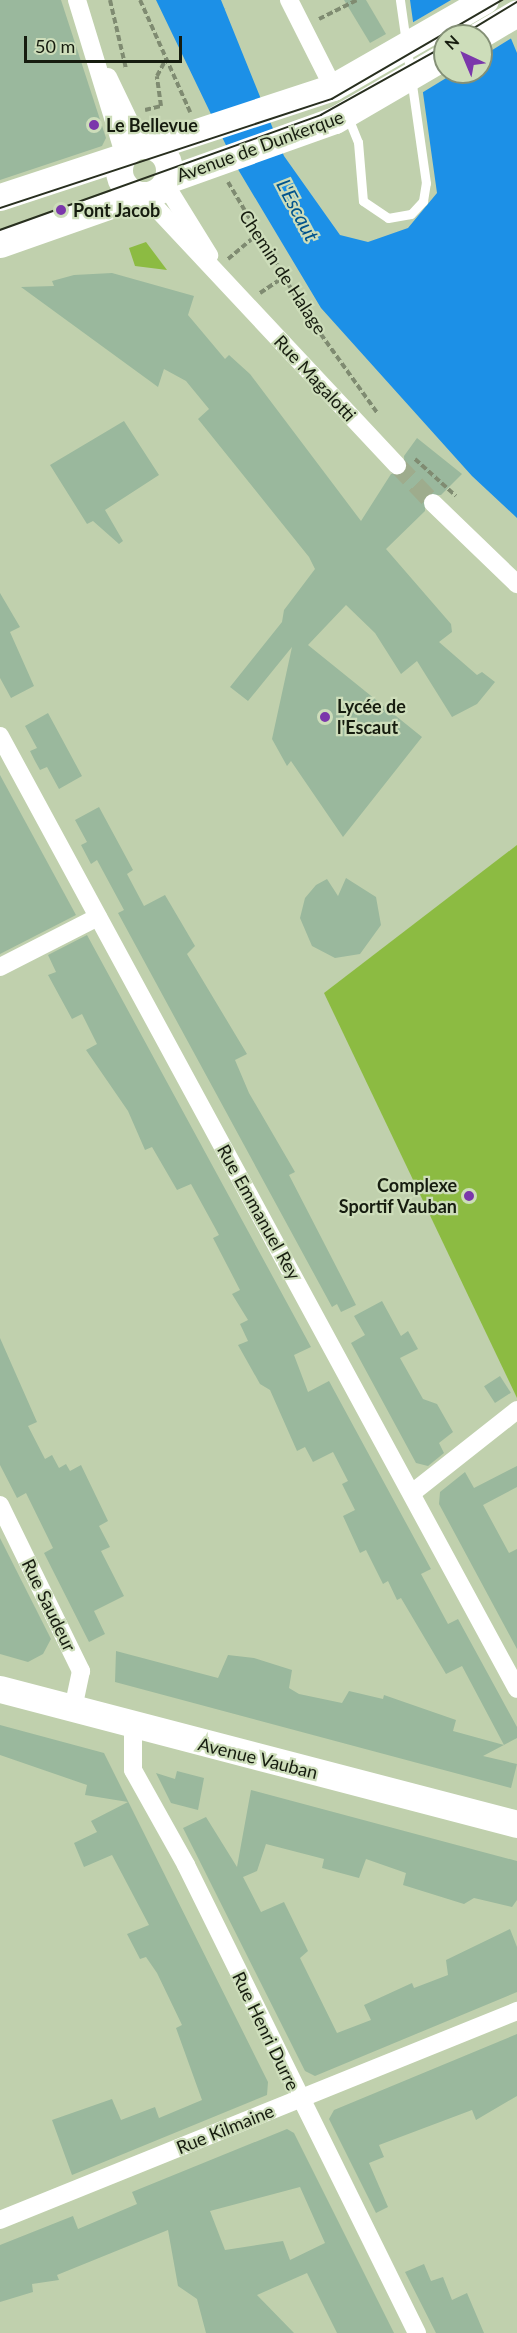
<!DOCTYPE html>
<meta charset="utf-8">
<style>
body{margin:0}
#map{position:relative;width:517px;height:2333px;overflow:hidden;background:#c0d0ad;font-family:Lato,sans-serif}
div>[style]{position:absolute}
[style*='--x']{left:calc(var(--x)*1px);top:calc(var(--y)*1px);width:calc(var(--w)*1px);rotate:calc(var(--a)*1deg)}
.green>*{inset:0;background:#8cbb42}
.water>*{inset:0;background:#1c90e7}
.pier>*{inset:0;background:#c0d0ad}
.building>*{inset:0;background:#9ab89d;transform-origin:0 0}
.street-tunnel>*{height:18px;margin-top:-9px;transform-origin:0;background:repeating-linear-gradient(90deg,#9eac8d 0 18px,transparent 0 27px)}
.path>*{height:4px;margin-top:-2px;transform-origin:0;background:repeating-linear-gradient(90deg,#7f8b71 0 6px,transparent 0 9px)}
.lane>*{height:9px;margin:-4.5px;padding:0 4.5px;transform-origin:4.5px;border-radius:4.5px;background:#fff}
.street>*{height:18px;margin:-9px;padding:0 9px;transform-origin:9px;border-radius:9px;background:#fff}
.secondary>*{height:27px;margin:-13.5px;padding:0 13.5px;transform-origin:13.5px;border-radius:13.5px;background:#fff}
.secondary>.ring{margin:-13.5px;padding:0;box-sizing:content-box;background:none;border:27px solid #fff;border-radius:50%}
.tram>*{height:1.5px;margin:-0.75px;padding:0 0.75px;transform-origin:0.75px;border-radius:0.75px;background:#282f1f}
.dots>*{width:16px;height:16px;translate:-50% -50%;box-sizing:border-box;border:3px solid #cdddba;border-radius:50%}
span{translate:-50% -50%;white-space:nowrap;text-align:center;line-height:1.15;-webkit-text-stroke:4.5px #cdddba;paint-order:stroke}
.poi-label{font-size:18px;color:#161c0f;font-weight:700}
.left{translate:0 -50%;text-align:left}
.right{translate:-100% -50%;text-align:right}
.street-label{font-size:18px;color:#161c0f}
.water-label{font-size:20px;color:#01538c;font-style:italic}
.north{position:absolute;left:433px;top:24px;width:60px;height:60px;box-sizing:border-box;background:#cdddba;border:2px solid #849076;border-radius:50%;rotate:316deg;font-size:16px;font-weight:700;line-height:24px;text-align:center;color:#161c0f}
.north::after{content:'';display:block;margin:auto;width:21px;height:27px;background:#7b37ab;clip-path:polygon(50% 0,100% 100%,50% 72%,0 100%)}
.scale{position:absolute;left:24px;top:36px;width:158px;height:27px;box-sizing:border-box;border:3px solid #161c0f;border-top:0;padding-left:8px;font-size:18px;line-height:21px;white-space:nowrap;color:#161c0f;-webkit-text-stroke:4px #cdddba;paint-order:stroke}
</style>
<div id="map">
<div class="green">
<i style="clip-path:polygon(146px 242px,167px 270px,135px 266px,129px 248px)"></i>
<i style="clip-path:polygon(517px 845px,517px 1398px,324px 993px)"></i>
</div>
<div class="water">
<i style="clip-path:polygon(evenodd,156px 0,221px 0,284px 156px,340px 235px,368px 242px,408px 228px,437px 193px,410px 0,495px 0,517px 53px,517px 518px,472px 476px,321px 308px,236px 166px,156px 0,445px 36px,481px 36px,481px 72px,445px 72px,445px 36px)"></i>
</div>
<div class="pier">
<i style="clip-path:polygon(451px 0,499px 0,515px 36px,481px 57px,481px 36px,445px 36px,445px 72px,456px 72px,420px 94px,410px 24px)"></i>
</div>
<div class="building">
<i style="clip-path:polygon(0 0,61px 0,106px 138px,102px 146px,0 180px)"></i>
<i style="clip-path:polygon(344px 0,366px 0,386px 34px,370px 43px)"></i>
<i style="clip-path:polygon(112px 273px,194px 296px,188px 315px,225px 359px,229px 355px,250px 374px,361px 521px,391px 474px,405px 473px,404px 456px,417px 438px,462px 474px,441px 495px,425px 495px,425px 511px,386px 549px,451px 624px,452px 632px,439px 642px,477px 675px,482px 672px,495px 682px,477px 704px,452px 717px,417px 661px,401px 674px,375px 633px,346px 605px,308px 645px,422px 737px,343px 837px,291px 761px,287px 766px,272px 739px,292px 647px,248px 701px,230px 687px,282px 622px,284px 610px,315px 569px,309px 557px,198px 419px,209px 409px,186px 381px,164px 369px,158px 387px,21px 287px,54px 286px,52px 281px,74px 275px)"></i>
<i style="clip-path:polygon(124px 421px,159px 475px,105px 510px,123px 541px,119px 544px,93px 521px,87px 524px,50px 465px)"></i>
<i style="clip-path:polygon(0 593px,20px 627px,10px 632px,34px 686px,11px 698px,0 678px)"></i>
<i style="clip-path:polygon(48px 713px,82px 776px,59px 789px,47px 767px,40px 770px,35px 761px,30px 751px,37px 748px,25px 726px)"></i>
<i style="clip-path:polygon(0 775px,76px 915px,0 954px)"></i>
<i style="clip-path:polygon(99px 807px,133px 870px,127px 874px,144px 906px,165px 895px,195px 946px,187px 954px,247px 1054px,235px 1060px,249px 1093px,295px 1172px,289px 1175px,356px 1305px,341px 1312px,337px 1304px,332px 1307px,118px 913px,124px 910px,97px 860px,91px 864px,81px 845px,87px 842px,75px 820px)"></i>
<i style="clip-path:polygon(346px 878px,376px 897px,381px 925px,360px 954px,335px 958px,312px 946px,300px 918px,305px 898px,316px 885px,327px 879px,338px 896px)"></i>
<i style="clip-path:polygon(87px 935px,311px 1347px,294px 1355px,308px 1392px,329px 1381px,431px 1569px,421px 1574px,448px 1624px,458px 1619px,517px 1727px,517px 1738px,483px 1756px,517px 1764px,511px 1788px,115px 1682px,116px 1651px,218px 1678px,228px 1655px,254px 1658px,292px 1670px,289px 1688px,299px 1694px,342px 1703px,349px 1691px,383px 1699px,384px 1695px,456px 1720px,453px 1731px,504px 1745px,462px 1666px,446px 1674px,401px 1598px,397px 1600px,388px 1581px,383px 1584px,366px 1550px,360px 1553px,343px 1516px,355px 1510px,342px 1484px,348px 1481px,333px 1452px,313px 1462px,305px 1447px,297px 1451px,270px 1390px,260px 1384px,238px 1345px,248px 1341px,240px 1324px,248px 1320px,232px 1294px,240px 1290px,213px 1238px,219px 1235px,191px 1184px,177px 1190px,152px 1147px,145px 1150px,128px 1111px,86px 1050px,97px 1044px,82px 1014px,72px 1019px,48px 975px,56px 972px,48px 955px)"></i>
<i style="clip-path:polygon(382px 1301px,401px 1336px,408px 1331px,418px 1349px,400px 1358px,423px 1399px,437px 1404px,453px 1432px,439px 1443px,444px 1453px,428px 1466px,416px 1463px,351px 1343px,365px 1335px,354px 1316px)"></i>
<i style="clip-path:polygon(0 1338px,37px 1422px,28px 1426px,45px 1459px,52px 1455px,59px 1468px,66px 1464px,70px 1471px,81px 1465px,108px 1521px,99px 1526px,110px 1547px,101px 1551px,124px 1596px,94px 1611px,105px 1634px,89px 1642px,44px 1553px,53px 1548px,26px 1493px,17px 1498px,0 1465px)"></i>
<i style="left:500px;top:1376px;width:20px;height:19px;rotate:57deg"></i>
<i style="clip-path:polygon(517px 1466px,517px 1487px,483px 1505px,509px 1553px,517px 1549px,517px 1649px,439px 1504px,440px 1492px,465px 1472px,474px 1488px)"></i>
<i style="clip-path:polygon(0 1538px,51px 1639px,43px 1654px,28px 1662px,0 1654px)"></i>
<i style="clip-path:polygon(0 1725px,104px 1753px,268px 2082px,267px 2095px,72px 2175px,52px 2120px,112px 2099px,121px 2120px,155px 2107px,159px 2118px,202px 2100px,176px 2028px,182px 2025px,157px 1973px,146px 1957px,140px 1959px,127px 1934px,149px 1925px,112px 1855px,84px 1867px,74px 1843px,97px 1832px,91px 1821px,128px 1802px,85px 1795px,87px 1785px,0 1755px)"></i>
<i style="clip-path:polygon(177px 1771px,204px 1778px,198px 1810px,171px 1803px,156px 1773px,175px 1779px)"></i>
<i style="clip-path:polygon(251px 1790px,517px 1861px,517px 1900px,512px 1907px,474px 1898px,464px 1904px,403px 1885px,406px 1873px,366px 1859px,359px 1878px,322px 1868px,324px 1859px,266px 1844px,257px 1871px,243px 1877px,261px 1912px,284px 1902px,308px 1951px,300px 1958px,337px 2033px,371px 2020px,364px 2005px,412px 1983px,414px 1988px,448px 1975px,446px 1960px,510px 1929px,517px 1947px,517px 1992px,315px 2076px,305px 2071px,183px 1828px,206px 1817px,237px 1867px)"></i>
<i style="clip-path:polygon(517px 2034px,517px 2096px,476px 2120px,472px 2110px,379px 2145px,384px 2157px,369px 2163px,388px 2207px,376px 2213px,329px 2119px,334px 2110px)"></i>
<i style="clip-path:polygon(evenodd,287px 2129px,294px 2133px,394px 2333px,337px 2333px,307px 2273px,257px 2295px,294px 2333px,206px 2333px,197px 2299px,178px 2286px,168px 2230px,57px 2275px,59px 2280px,32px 2284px,33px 2292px,0 2302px,0 2245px,73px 2216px,78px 2229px,137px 2204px,132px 2192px,287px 2129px,300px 2187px,325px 2243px,290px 2260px,283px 2241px,225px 2250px,210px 2211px,300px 2187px)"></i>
<i style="clip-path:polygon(424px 2264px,431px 2281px,443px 2277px,452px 2300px,467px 2293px,484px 2333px,436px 2333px,405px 2272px)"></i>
</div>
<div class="street-tunnel">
<i style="--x:397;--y:465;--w:52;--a:46.5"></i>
</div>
<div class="path">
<i style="--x:110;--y:0;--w:71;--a:76.9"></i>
<i style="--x:140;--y:0;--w:123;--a:65.9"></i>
<i style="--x:319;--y:19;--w:42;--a:-26.6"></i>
<i style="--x:145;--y:110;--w:16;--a:-14"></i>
<i style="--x:161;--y:106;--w:30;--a:-98"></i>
<i style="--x:157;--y:76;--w:19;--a:-62"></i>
<i style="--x:228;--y:182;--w:151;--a:59.4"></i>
<i style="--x:305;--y:312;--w:125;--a:54.4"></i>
<i style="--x:228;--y:259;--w:38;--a:-40"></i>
<i style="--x:260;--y:293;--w:29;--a:-34"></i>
<i style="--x:415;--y:459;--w:55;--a:42.1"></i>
</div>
<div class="lane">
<i style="--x:347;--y:115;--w:29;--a:68"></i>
<i style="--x:358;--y:142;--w:59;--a:85.2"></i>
<i style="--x:363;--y:201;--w:30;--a:34"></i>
<i style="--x:388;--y:218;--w:23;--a:-10"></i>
<i style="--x:411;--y:214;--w:18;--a:-47"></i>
<i style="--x:423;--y:201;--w:18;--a:-81"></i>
<i style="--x:426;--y:183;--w:185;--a:-98.1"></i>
</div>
<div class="street">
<i style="--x:77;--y:0;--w:161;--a:73"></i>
<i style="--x:289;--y:0;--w:97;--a:63.2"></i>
<i style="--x:108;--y:77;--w:60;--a:64.3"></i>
<i style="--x:134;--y:131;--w:20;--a:45"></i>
<i style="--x:165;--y:184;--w:84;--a:58.2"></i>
<i style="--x:145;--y:196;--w:369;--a:46.9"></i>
<i style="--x:433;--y:503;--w:117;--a:44"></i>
<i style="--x:0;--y:736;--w:1084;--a:61.52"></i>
<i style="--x:0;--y:967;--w:110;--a:-27"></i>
<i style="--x:412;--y:1493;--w:134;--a:-38.3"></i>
<i style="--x:0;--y:1505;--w:185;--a:64"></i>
<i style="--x:81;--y:1671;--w:39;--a:102"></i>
<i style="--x:133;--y:1726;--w:44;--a:90"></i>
<i style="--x:133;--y:1770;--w:109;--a:60.8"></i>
<i style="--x:186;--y:1865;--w:522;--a:63.73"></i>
<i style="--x:0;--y:2220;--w:558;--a:-22.01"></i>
</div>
<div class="secondary">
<i style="--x:478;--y:36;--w:45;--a:-30.5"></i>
<i class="ring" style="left:119px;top:145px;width:23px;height:23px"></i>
<i style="--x:154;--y:146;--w:188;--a:-18.2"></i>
<i style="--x:333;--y:87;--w:175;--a:-29.8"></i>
<i style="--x:167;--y:180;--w:178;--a:-19.7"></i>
<i style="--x:335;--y:120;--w:127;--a:-30.2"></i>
<i style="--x:0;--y:197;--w:128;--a:-18.2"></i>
<i style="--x:0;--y:244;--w:147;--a:-19.4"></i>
<i style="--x:0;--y:1689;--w:534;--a:14.63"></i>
</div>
<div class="tram">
<i style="--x:461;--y:36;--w:66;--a:-31.3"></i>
<i style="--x:0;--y:208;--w:349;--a:-18.2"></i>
<i style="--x:332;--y:99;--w:197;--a:-30.2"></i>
<i style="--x:0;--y:230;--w:341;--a:-19.7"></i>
<i style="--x:321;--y:115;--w:142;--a:-29.1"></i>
</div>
<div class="dots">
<i style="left:94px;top:125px;background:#7b37ab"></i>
<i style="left:61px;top:210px;background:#7b37ab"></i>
<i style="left:325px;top:717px;background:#7b37ab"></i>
<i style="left:469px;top:1196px;background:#7b37ab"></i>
</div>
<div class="poi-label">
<span class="left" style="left:106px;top:125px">Le Bellevue</span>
<span class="left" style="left:73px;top:210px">Pont Jacob</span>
<span class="left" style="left:337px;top:717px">Lycée de<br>l'Escaut</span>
<span class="right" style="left:457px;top:1196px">Complexe<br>Sportif Vauban</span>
</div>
<div class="street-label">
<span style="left:260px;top:146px;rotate:-20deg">Avenue de Dunkerque</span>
<span style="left:283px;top:272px;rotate:57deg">Chemin de Halage</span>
<span style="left:315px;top:378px;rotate:47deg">Rue Magalotti</span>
<span style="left:259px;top:1212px;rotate:61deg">Rue Emmanuel Rey</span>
<span style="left:49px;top:1605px;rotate:64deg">Rue Saudeur</span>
<span style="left:258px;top:1758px;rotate:14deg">Avenue Vauban</span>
<span style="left:266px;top:2031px;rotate:64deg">Rue Henri Durre</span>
<span style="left:225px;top:2129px;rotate:-22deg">Rue Kilmaine</span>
</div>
<div class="water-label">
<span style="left:298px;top:210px;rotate:62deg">L'Escaut</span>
</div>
<div class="north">N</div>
<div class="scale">50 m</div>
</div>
